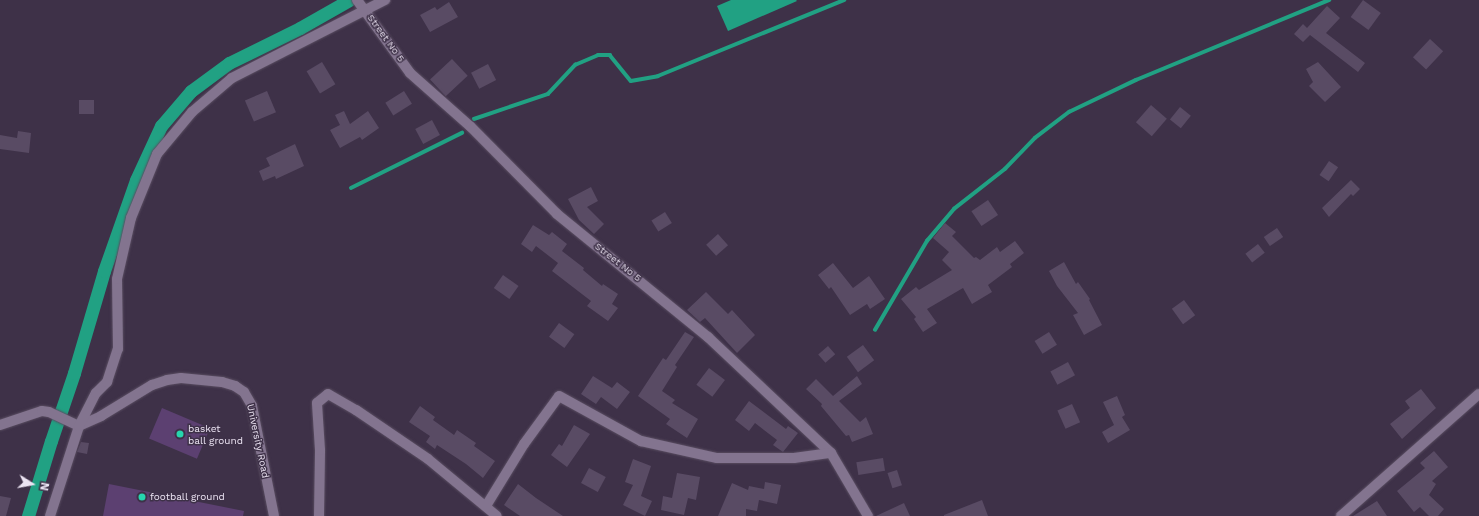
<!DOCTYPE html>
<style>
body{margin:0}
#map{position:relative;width:1479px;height:516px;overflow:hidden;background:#3e3148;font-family:"Work Sans",sans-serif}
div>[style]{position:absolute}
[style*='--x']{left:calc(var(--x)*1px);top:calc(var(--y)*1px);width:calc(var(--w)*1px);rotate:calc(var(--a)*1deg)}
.green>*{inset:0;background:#5c4071;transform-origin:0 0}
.water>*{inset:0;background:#21a183}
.stream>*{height:3.5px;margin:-1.75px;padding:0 1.75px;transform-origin:1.75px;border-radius:1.75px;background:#21a183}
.canal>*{height:13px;margin:-6.5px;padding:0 6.5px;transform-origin:6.5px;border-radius:6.5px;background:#21a183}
.building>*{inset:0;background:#594b64;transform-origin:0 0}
.roads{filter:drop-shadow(0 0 1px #594d61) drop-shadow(0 0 1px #594d61)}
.street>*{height:10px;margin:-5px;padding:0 5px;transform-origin:5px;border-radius:5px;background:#83748f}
.dots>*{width:11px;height:11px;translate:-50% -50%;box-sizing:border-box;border:2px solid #3e3148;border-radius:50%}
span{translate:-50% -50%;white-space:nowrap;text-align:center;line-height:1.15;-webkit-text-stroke:3px #3e3148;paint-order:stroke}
.street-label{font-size:10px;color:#ece4f3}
.poi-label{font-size:10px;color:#ece4f3}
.left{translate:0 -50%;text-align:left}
.north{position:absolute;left:12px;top:464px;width:40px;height:40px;-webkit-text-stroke:3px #3e3148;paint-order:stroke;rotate:101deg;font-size:11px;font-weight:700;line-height:16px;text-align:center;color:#ece4f3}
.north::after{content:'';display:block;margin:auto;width:14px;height:18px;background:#ece4f3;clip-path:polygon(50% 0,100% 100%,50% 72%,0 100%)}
</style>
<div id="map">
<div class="green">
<i style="left:162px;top:408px;width:52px;height:33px;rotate:23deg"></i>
<i style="clip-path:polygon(109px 484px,244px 511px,243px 516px,103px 516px)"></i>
</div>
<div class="water">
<i style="clip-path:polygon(731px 0,796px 0,797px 1px,728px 31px,717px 6px)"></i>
</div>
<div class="stream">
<i style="--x:474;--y:119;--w:78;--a:-18.7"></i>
<i style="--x:548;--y:94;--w:40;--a:-47"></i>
<i style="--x:575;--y:65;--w:25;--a:-23"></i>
<i style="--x:598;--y:55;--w:12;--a:0"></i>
<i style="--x:610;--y:55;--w:33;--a:51"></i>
<i style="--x:631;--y:81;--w:27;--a:-10"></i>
<i style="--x:658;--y:76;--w:201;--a:-22.2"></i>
<i style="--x:351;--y:188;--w:124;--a:-26.4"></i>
<i style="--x:875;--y:330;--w:103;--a:-59.7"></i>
<i style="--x:927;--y:241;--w:42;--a:-49.8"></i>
<i style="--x:954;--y:209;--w:65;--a:-38.1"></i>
<i style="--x:1005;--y:169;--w:43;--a:-45.9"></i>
<i style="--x:1035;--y:138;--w:43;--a:-37.4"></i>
<i style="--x:1069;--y:112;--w:74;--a:-25.5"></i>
<i style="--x:1136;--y:80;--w:209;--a:-22.5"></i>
</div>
<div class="canal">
<i style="--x:28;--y:516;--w:78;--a:-73"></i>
<i style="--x:51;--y:441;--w:72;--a:-71.3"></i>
<i style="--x:74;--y:373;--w:106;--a:-73.6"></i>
<i style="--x:104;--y:271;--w:96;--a:-70.6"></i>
<i style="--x:136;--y:180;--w:60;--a:-65.2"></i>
<i style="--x:161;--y:126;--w:46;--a:-49.4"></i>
<i style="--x:191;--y:91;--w:47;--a:-36.4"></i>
<i style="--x:229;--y:63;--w:79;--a:-26.2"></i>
<i style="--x:300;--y:28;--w:56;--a:-29.7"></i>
</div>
<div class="building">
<i style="left:1363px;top:0;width:22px;height:21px;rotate:36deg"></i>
<i style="clip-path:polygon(449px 2px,458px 17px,430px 32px,420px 15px,435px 7px,437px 10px)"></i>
<i style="clip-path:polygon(1327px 6px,1340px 18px,1326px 33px,1365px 63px,1358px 72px,1310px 35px,1303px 42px,1294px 34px,1303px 24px,1307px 28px)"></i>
<i style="left:1430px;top:39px;width:18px;height:25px;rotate:43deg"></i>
<i style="left:452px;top:59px;width:23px;height:30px;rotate:47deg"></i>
<i style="left:322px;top:62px;width:26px;height:18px;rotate:59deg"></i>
<i style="clip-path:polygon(1318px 62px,1341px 87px,1325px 102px,1309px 86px,1313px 82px,1306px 69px)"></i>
<i style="left:488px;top:64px;width:18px;height:19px;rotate:63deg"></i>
<i style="left:267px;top:91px;width:23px;height:24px;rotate:67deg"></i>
<i style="left:404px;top:91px;width:15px;height:22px;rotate:58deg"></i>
<i style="left:79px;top:100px;width:15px;height:14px"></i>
<i style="left:1151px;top:105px;width:21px;height:23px;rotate:41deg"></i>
<i style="left:1180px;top:107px;width:14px;height:16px;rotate:39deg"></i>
<i style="clip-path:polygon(344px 111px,350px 124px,368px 111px,379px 128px,362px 140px,360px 137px,340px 148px,330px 130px,340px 125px,335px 115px)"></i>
<i style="left:432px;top:120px;width:17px;height:19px;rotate:62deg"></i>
<i style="clip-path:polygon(18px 131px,31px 133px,29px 153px,0 149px,0 135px,17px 138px)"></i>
<i style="clip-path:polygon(295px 144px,304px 166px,276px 179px,275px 176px,263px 181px,259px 171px,270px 166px,266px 158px)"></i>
<i style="left:1329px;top:161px;width:11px;height:17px;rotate:34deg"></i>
<i style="clip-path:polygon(1351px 180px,1360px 189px,1353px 196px,1351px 194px,1329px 217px,1322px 208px)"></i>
<i style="clip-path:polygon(591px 187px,598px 201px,587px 207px,604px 224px,594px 234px,579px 220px,568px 199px)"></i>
<i style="left:988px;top:200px;width:18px;height:20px;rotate:56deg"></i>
<i style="left:665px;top:212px;width:13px;height:16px;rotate:58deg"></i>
<i style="clip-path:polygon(945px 223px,956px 232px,952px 236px,974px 258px,976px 257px,980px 260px,997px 247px,1000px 252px,1015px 241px,1024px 253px,1010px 264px,1012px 267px,988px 285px,992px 292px,972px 304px,963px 288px,927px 309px,937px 323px,923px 332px,914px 319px,916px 317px,901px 299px,916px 287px,919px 290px,952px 270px,942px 260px,949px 252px,933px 238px)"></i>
<i style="clip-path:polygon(533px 225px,549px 235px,552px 232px,567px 244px,562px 251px,584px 268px,583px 270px,602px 286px,603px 284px,618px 294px,612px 304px,618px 308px,608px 321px,587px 306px,591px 301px,552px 271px,558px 263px,536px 246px,532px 252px,521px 244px)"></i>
<i style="left:1277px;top:228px;width:11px;height:16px;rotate:56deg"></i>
<i style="left:718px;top:234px;width:15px;height:16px;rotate:48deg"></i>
<i style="left:1258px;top:244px;width:11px;height:16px;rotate:52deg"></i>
<i style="clip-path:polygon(1064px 262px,1076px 284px,1078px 282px,1090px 299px,1089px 300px,1102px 325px,1084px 335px,1073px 315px,1078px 313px,1057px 286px,1049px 271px)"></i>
<i style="clip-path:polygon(833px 263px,853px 288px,869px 276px,885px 299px,870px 309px,867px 304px,850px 315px,831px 287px,829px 289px,818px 275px)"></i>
<i style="left:503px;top:275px;width:19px;height:16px;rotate:35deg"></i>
<i style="clip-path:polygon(706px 292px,728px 314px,732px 310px,755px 335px,737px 353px,705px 318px,700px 322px,687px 310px)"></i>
<i style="left:1184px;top:300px;width:19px;height:15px;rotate:54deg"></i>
<i style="left:559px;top:323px;width:19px;height:17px;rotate:36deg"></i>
<i style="clip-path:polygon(685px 332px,694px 337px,675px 365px,677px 367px,662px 391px,675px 400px,672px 403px,698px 419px,687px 438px,666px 424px,670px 419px,638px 396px,663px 358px,666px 360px)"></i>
<i style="left:1049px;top:332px;width:15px;height:17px;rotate:58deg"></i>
<i style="left:863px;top:345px;width:19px;height:20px;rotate:54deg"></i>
<i style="left:828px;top:346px;width:11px;height:13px;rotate:49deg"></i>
<i style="left:1068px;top:362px;width:15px;height:20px;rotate:62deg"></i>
<i style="left:709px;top:368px;width:20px;height:21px;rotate:37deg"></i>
<i style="clip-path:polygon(593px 376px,612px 388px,617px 382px,630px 392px,617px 409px,601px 397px,596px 404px,581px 394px)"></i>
<i style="clip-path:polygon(857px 376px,862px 384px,839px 401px,860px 422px,866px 417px,873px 434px,852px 442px,849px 435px,846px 436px,821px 406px,822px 404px,806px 389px,816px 379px,833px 396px)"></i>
<i style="clip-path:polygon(1421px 389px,1436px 408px,1402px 439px,1390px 424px,1410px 408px,1405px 401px)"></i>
<i style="clip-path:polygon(1117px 396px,1125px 415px,1122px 417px,1130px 430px,1108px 443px,1102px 432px,1114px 425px,1103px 402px)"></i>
<i style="clip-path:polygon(749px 401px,786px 429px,788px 426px,798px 433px,783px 452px,773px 445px,777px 440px,755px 423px,749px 431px,735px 420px)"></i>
<i style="left:1072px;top:404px;width:20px;height:16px;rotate:66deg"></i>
<i style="clip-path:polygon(420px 406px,435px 417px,433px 420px,454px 435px,457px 430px,476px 443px,474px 446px,495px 461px,483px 478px,466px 464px,437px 445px,435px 449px,426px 442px,430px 436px,409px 422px)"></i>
<i style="clip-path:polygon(574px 425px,590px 434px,567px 467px,551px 455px,559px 444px,562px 446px)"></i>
<i style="clip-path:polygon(81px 442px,89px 443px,87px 454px,77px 452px)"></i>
<i style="clip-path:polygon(1434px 451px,1448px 467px,1432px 481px,1436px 484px,1429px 495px,1444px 509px,1438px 516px,1429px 516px,1420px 507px,1414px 512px,1397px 491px,1425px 468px,1420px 463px)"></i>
<i style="left:883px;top:458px;width:13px;height:27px;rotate:81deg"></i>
<i style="clip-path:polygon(633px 459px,651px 466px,641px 496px,652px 501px,645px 516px,623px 505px,633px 485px,625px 482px)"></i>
<i style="left:589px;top:468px;width:19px;height:17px;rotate:28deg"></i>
<i style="left:897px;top:470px;width:16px;height:10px;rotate:72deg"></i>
<i style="clip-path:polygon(677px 473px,700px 477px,696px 500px,688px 498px,684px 515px,661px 510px,663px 496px,672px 498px)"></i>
<i style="clip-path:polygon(765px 482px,781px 485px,777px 504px,759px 500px,757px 511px,746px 509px,746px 516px,718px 516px,732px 483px,748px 490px,749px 486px,764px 489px)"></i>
<i style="clip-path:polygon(518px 484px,536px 498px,563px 516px,520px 516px,504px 505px)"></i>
<i style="clip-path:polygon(0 496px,11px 498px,6px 516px,0 516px)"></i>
<i style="clip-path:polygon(982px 500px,988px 516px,944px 516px,944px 515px)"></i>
<i style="clip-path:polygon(1377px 501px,1387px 516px,1353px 516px)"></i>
<i style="clip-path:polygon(904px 503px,910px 516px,876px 516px)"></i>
</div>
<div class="roads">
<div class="street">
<i style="--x:357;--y:0;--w:90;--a:54"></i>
<i style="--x:410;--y:73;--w:81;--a:41.5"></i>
<i style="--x:471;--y:127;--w:122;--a:45.3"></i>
<i style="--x:557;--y:214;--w:195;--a:39.2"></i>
<i style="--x:708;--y:337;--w:169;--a:43.3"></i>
<i style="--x:831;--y:453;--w:73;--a:59.6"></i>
<i style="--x:0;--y:425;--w:44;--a:-18.4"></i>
<i style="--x:42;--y:411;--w:7;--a:8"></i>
<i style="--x:49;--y:412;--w:33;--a:25"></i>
<i style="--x:79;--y:426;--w:24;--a:-24"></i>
<i style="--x:101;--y:416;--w:60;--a:-31.3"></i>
<i style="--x:152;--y:385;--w:16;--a:-18"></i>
<i style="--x:167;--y:380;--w:14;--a:-8"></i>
<i style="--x:181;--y:378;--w:41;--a:5.6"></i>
<i style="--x:222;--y:382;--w:14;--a:17"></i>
<i style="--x:235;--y:386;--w:11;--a:34"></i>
<i style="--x:244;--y:392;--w:16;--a:60"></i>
<i style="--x:252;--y:406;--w:112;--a:78.7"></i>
<i style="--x:486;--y:506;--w:73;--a:-58.5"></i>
<i style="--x:524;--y:444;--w:59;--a:-53.9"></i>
<i style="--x:559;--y:396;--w:94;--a:28.8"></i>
<i style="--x:641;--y:441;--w:78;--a:12.6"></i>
<i style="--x:717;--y:458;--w:77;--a:0"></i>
<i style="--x:794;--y:458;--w:37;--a:-8"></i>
<i style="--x:50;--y:516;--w:95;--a:-72.1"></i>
<i style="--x:79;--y:426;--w:37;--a:-63"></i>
<i style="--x:96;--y:393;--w:16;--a:-45"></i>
<i style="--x:107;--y:382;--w:35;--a:-72"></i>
<i style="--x:118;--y:349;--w:70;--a:-90.8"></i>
<i style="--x:117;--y:279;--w:63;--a:-77.1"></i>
<i style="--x:131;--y:218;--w:69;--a:-67.9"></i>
<i style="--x:157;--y:154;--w:55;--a:-50.2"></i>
<i style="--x:192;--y:112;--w:52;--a:-40.4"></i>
<i style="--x:232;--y:78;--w:172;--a:-27"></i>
<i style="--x:319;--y:516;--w:66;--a:-89.1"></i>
<i style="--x:320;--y:450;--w:47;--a:-93.7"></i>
<i style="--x:317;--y:403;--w:14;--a:-39"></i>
<i style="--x:328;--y:394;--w:32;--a:30"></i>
<i style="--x:356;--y:410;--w:87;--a:34.2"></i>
<i style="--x:428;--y:459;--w:89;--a:39.6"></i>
<i style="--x:1341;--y:516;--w:184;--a:-41.5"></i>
</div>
</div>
<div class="dots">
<i style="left:180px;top:434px;background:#26d5ae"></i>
<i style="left:142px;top:497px;background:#26d5ae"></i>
</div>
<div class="street-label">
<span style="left:386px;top:38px;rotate:54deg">Street No 5</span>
<span style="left:618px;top:262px;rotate:38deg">Street No 5</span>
<span style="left:258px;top:441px;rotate:78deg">University Road</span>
</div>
<div class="poi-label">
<span class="left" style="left:188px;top:434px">basket<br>ball ground</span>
<span class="left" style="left:150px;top:497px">football ground</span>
</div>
<div class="north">N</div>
</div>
